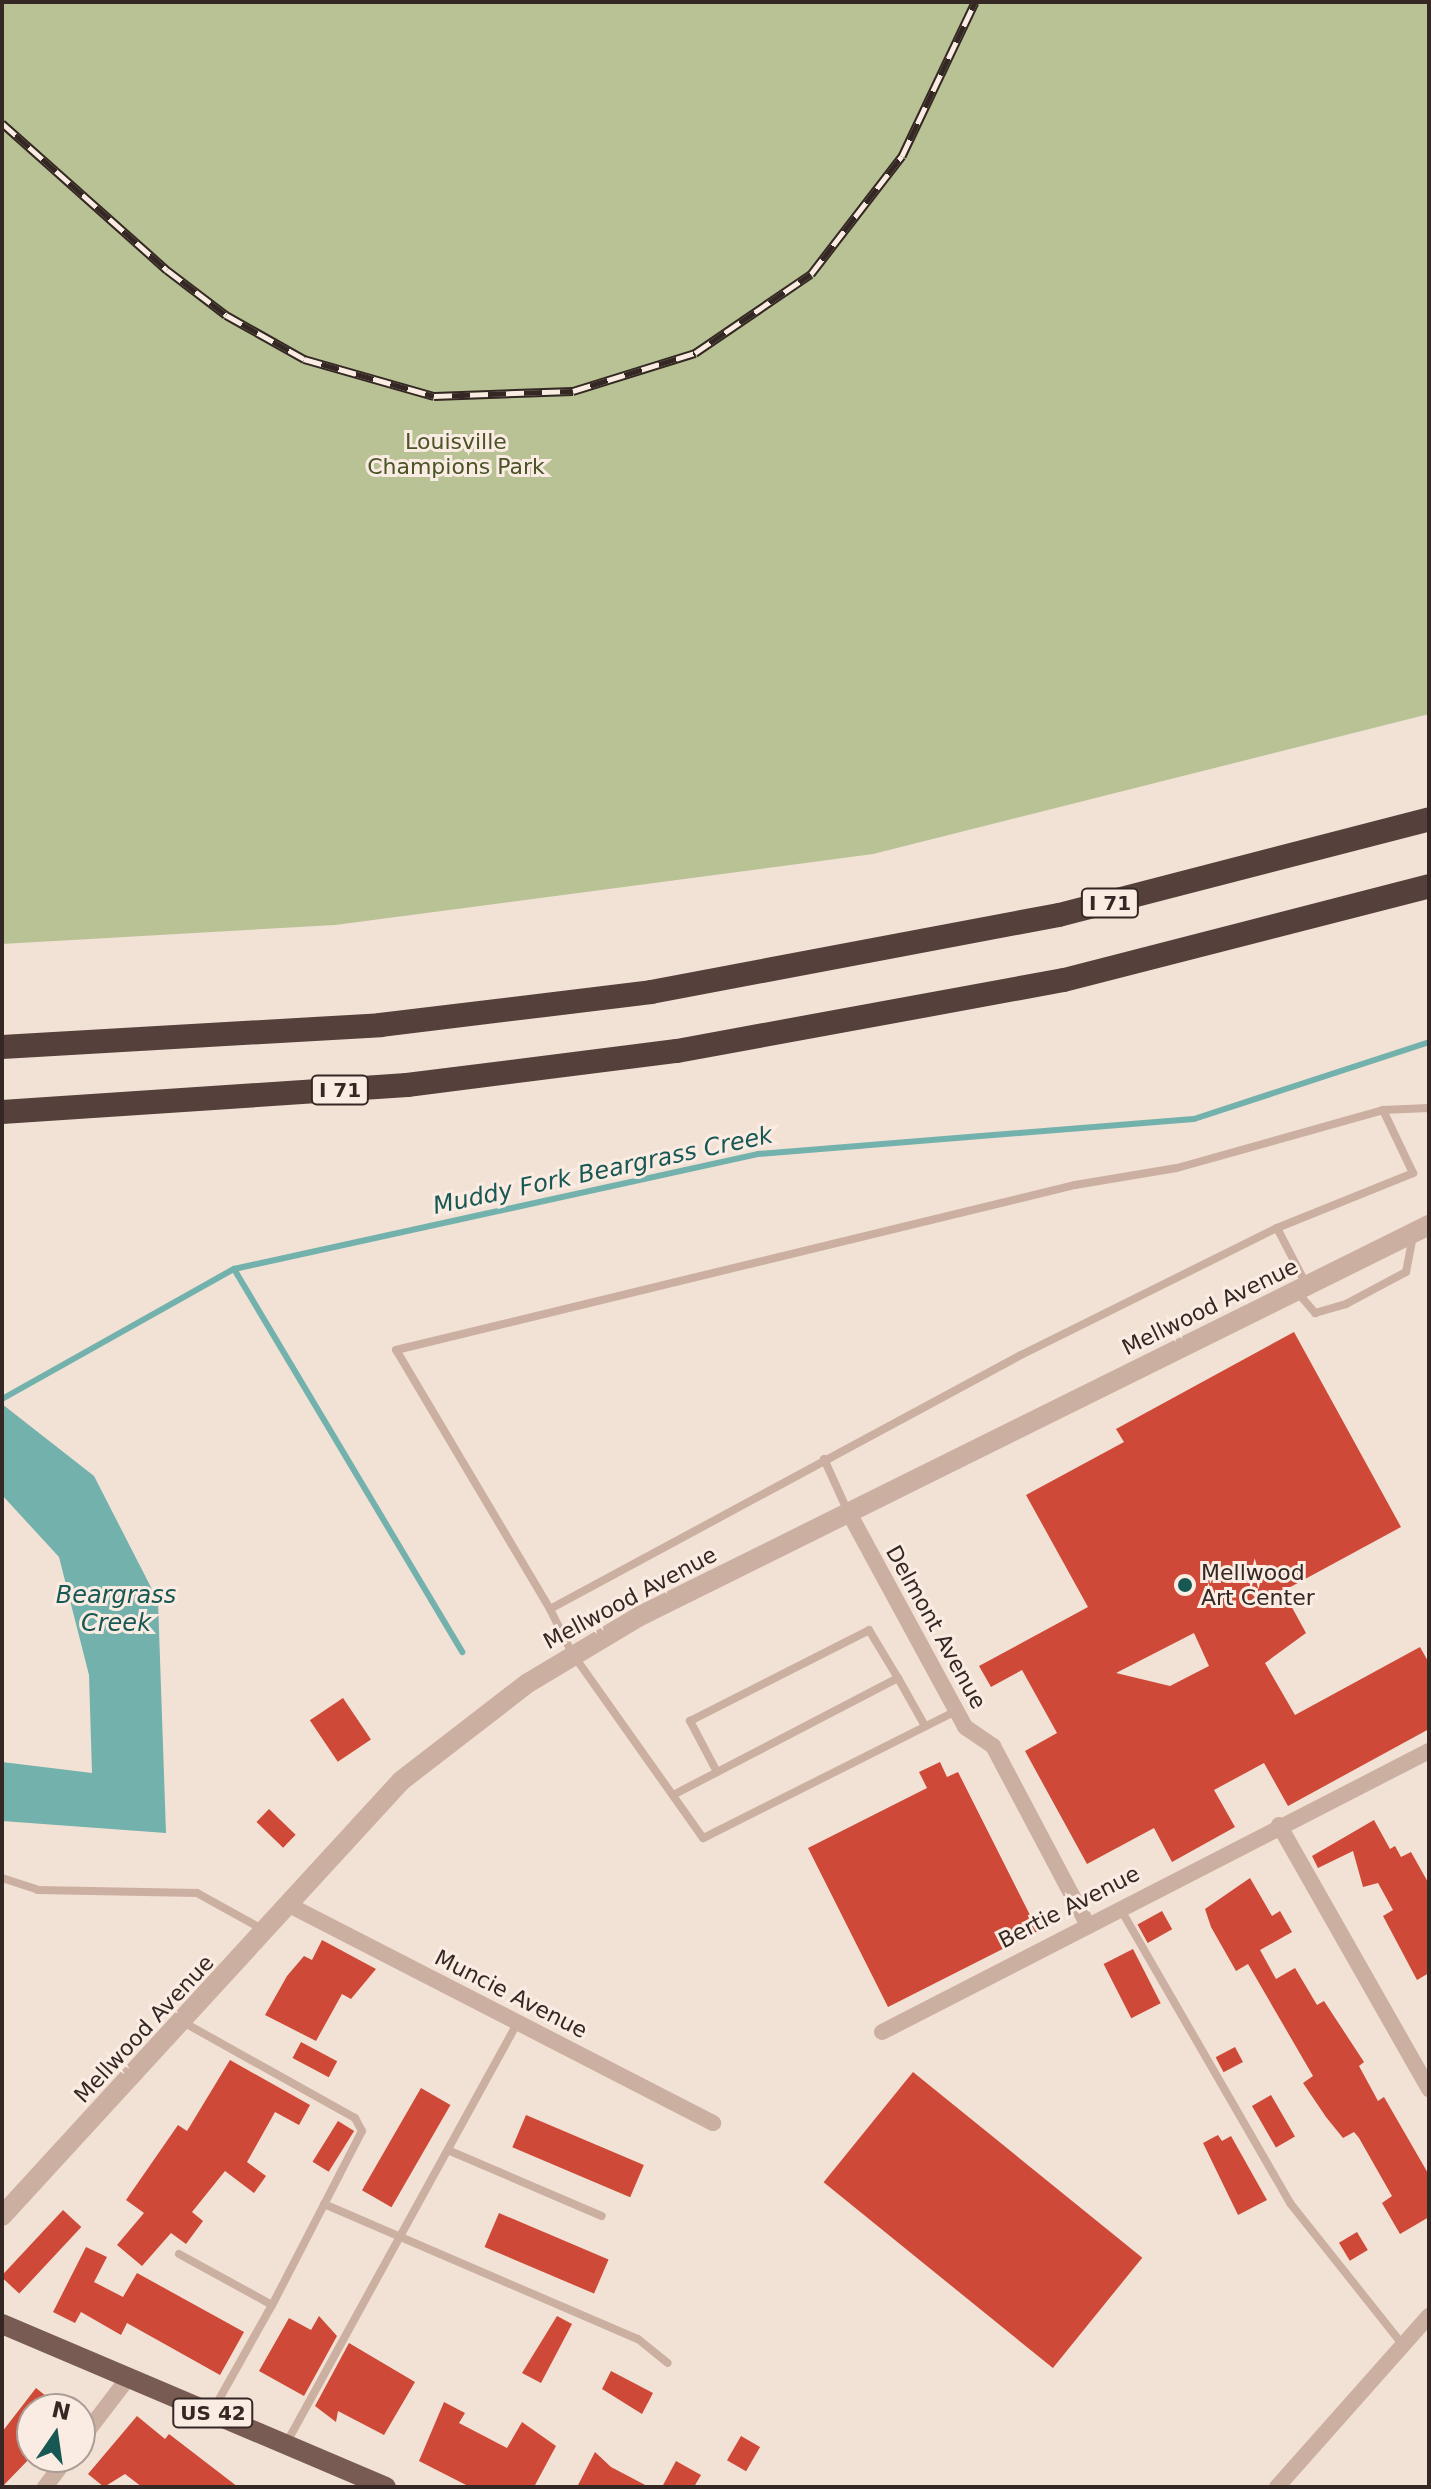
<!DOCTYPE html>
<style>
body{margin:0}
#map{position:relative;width:1431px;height:2489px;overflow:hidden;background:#f2e1d5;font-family:"DejaVu Sans",sans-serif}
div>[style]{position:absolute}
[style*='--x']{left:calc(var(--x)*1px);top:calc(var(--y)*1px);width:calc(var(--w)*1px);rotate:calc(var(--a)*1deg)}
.green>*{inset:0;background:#b8c295}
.water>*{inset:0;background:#73b1ac}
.stream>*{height:6px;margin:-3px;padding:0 3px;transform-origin:3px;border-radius:3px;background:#73b1ac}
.building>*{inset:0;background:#ce4937;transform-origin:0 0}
.service>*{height:8px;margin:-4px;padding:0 4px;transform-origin:4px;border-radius:4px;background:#cbafa1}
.minor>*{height:16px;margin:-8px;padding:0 8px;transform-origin:8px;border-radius:8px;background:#cbafa1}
.tertiary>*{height:20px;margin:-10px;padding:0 10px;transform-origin:10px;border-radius:10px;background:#cbafa1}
.primary>*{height:20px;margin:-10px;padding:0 10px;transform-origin:10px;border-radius:10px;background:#785c54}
.motorway>*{height:24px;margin:-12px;padding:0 12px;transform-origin:12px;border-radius:12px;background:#56403b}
.rail>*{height:9px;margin-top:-4.5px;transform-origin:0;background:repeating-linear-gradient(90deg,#faece2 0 18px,#342724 0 36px);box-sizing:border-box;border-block:2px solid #342724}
.dots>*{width:22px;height:22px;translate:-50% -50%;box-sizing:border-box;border:4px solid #faece2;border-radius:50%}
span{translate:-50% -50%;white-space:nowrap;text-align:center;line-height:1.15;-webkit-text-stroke:6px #faece2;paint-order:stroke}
.shield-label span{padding:2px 6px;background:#faece2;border:2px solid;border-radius:6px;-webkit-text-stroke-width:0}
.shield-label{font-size:20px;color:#342724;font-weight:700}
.park-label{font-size:22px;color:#495427}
.street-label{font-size:22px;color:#342724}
.poi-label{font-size:22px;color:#342724}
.left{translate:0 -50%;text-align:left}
.water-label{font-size:24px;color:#185854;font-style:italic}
.frame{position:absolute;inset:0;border:4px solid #342724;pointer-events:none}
.north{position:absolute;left:16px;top:2393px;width:80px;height:80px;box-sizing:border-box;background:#faece2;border:2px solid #ab9d96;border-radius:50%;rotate:13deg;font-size:22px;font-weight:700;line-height:32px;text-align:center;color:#342724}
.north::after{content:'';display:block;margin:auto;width:28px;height:36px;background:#185854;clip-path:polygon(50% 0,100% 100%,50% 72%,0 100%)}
</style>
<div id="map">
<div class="green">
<i style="clip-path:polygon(2px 2px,1429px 2px,1429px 714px,873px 854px,335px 925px,2px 944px)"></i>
</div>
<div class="water">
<i style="clip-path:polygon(2px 1404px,94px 1476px,158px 1601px,166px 1833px,2px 1821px,2px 1762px,92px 1773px,89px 1675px,59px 1557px,2px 1495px)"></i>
</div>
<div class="stream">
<i style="--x:234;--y:1269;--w:446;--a:59.2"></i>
<i style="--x:2;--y:1399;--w:266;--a:-29.3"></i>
<i style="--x:234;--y:1269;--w:536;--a:-12.38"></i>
<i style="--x:758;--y:1154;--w:437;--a:-4.6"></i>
<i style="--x:1194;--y:1119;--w:247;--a:-18.1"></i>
</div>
<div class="building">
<i style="clip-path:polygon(evenodd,1294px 1332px,1401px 1527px,1283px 1591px,1306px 1633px,1265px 1663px,1295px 1715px,1420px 1647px,1429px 1663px,1429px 1729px,1288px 1806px,1264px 1763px,1214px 1790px,1235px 1827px,1172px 1862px,1154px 1828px,1087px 1864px,1025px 1751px,1057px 1733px,1022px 1670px,991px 1687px,979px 1666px,1088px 1607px,1026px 1495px,1124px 1442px,1116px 1429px,1294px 1332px,1194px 1633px,1209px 1666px,1170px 1686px,1116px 1673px,1194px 1633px)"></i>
<i style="left:343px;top:1698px;width:50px;height:40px;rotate:56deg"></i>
<i style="clip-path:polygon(940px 1762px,947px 1777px,958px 1772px,1038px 1931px,888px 2007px,808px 1848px,927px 1788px,919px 1772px)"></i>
<i style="left:269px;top:1809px;width:37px;height:18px;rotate:44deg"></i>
<i style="clip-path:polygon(1374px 1820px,1390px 1849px,1395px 1846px,1401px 1857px,1411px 1852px,1429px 1884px,1429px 1973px,1417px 1980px,1383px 1916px,1393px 1910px,1378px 1883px,1363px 1887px,1353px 1851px,1318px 1868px,1312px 1856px)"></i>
<i style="clip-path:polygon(1250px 1878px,1272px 1916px,1280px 1911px,1292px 1932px,1260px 1950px,1276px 1979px,1295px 1968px,1317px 2005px,1324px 2001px,1364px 2062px,1359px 2066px,1378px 2101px,1384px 2097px,1429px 2175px,1429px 2217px,1400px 2234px,1382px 2203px,1392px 2196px,1359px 2138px,1354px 2132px,1343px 2138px,1326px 2117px,1303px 2083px,1313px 2076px,1248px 1964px,1236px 1971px,1211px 1927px,1205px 1909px)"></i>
<i style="left:1162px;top:1911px;width:21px;height:28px;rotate:61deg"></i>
<i style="clip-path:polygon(322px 1940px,376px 1969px,351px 1999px,342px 1994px,316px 2041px,265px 2015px,287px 1976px,304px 1956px,312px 1960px)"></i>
<i style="left:1133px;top:1949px;width:61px;height:33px;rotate:63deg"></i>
<i style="left:301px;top:2042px;width:41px;height:18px;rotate:28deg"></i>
<i style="left:1235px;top:2047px;width:17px;height:22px;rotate:62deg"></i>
<i style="clip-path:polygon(230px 2060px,310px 2105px,299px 2125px,275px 2112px,247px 2162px,266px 2176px,254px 2193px,225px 2171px,192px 2212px,203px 2221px,186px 2244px,171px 2233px,142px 2266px,117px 2245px,144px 2213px,126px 2200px,178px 2125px,187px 2131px)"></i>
<i style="left:913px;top:2072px;width:295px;height:142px;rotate:39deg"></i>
<i style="left:421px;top:2088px;width:34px;height:118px;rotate:30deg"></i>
<i style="left:1271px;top:2095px;width:48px;height:22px;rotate:60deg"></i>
<i style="left:526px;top:2115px;width:128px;height:35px;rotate:23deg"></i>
<i style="left:338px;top:2121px;width:19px;height:48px;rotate:32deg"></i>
<i style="clip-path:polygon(1218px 2135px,1222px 2141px,1231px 2136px,1267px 2200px,1238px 2215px,1203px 2143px)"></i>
<i style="left:63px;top:2210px;width:25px;height:91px;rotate:43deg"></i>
<i style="left:499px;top:2213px;width:119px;height:37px;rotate:23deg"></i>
<i style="left:1357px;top:2232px;width:21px;height:21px;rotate:59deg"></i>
<i style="clip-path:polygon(86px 2247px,107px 2257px,94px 2282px,123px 2297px,137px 2273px,244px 2332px,220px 2375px,127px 2323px,121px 2335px,81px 2312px,75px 2323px,53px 2312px)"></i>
<i style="clip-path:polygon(319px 2316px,337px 2336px,304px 2396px,259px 2371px,289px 2318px,311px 2330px)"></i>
<i style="clip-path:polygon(557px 2316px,572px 2324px,541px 2383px,522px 2373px)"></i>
<i style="clip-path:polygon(349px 2343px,415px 2382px,384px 2435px,338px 2411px,336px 2422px,315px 2406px)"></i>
<i style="clip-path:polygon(611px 2371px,653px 2393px,642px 2414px,602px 2389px)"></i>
<i style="clip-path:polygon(36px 2388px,62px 2409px,32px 2409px,32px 2456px,2px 2487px,2px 2432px)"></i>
<i style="clip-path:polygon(444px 2402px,465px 2413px,459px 2423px,507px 2448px,522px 2422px,556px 2446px,534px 2487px,470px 2487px,419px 2461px)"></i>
<i style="clip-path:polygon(137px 2416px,165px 2439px,169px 2434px,238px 2487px,142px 2487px,125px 2474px,104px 2487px,88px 2474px)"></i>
<i style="left:741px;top:2436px;width:22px;height:28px;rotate:30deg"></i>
<i style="clip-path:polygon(595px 2452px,611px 2467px,649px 2487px,577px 2487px)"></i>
<i style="clip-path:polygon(676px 2461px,701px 2475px,694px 2487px,662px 2487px)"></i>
</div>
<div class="service">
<i style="--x:1277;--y:1228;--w:63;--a:62.6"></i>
<i style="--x:1297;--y:1292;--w:28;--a:49"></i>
<i style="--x:1315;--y:1313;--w:32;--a:-16"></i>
<i style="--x:1346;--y:1304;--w:68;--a:-28.1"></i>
<i style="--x:1406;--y:1272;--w:37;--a:-79"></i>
<i style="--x:824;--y:1459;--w:58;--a:65.6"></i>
<i style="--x:550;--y:1609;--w:301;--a:-120.7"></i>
<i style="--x:396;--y:1350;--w:699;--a:-13.66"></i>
<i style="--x:1075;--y:1185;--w:103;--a:-9.5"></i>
<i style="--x:1177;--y:1168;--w:214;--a:-15.7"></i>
<i style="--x:1383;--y:1110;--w:46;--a:-2.5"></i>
<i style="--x:956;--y:1711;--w:283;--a:153.3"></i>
<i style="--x:703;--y:1838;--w:227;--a:-125.3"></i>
<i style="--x:572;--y:1653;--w:49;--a:-116.6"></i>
<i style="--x:550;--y:1609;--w:535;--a:-28.34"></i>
<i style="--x:1021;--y:1355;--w:286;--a:-26.4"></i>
<i style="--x:1277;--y:1228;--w:147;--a:-22"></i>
<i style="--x:1413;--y:1173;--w:70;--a:-115.5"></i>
<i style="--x:717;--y:1772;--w:58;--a:-117.9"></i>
<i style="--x:690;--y:1721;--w:201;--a:-26.9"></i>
<i style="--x:869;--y:1630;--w:56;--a:58.9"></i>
<i style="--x:675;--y:1794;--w:251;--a:-27.5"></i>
<i style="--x:898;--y:1678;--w:55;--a:60.6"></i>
<i style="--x:2;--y:1878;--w:38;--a:18"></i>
<i style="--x:38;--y:1890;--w:159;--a:1.1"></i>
<i style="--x:197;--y:1893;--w:77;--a:28.9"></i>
<i style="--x:1121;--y:1910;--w:338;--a:60"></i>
<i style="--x:1290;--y:2203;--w:181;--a:51.5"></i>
<i style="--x:183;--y:2022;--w:197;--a:29.2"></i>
<i style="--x:355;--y:2118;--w:15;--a:62"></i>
<i style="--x:362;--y:2131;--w:196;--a:117.3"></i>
<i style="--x:450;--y:2151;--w:165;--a:23.2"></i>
<i style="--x:324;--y:2204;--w:342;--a:23.3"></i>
<i style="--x:638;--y:2339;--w:38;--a:39"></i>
<i style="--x:179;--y:2254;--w:106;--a:28.7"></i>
<i style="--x:272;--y:2305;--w:123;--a:119.3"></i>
<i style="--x:287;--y:2442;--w:478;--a:-61.2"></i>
</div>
<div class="minor">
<i style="--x:849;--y:1513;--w:243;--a:61.5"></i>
<i style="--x:965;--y:1727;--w:34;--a:34"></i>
<i style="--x:993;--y:1746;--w:199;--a:62.1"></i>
<i style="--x:1279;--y:1825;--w:304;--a:60.4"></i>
<i style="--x:289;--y:1905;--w:477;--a:27.2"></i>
<i style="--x:882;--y:2032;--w:615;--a:-27.19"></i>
<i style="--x:80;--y:2441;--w:81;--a:-52.6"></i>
<i style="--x:45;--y:2487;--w:38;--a:-53"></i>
<i style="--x:1277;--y:2487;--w:229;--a:-48.4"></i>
</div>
<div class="tertiary">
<i style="--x:2;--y:2216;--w:590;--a:-47.47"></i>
<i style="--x:401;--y:1781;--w:160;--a:-37.7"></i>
<i style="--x:528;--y:1683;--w:131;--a:-30.9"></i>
<i style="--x:640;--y:1616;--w:881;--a:-26.36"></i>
</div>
<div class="primary">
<i style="--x:2;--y:2324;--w:417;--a:23"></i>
</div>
<div class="motorway">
<i style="--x:2;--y:1047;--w:379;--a:-3.3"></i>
<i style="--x:380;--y:1025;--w:273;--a:-6.9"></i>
<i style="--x:651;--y:992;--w:415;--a:-10.7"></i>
<i style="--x:1059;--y:915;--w:382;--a:-14.5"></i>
<i style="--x:2;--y:1112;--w:406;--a:-3.8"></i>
<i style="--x:407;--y:1085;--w:272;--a:-7.2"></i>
<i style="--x:677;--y:1051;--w:393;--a:-10.4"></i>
<i style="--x:1064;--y:980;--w:377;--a:-14.4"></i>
</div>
<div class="rail">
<i style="--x:2;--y:123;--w:221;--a:41.7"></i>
<i style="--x:167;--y:270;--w:74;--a:37.3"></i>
<i style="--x:226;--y:315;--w:90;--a:29.4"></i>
<i style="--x:304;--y:359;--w:135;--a:15.9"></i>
<i style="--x:434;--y:396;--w:139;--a:-2.1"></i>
<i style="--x:573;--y:391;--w:128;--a:-17.3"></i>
<i style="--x:695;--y:353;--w:140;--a:-34.3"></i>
<i style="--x:811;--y:274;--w:149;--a:-52.4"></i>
<i style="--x:902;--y:156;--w:170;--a:-64.6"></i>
</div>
<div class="dots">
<i style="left:1185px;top:1585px;background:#185854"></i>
</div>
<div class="shield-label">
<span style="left:1110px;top:903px">I 71</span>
<span style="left:340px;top:1090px">I 71</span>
<span style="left:213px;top:2413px">US 42</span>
</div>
<div class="park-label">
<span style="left:456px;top:454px">Louisville<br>Champions Park</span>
</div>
<div class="street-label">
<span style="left:1210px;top:1307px;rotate:-26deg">Mellwood Avenue</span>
<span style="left:630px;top:1598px;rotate:-28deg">Mellwood Avenue</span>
<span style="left:936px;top:1627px;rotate:61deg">Delmont Avenue</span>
<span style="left:1069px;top:1907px;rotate:-27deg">Bertie Avenue</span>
<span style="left:511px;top:1994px;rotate:27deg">Muncie Avenue</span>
<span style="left:144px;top:2029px;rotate:-47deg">Mellwood Avenue</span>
</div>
<div class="poi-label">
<span class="left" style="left:1201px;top:1585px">Mellwood<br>Art Center</span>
</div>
<div class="water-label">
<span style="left:603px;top:1171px;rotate:-12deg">Muddy Fork Beargrass Creek</span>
<span style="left:116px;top:1610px">Beargrass<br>Creek</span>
</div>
<div class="frame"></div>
<div class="north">N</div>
</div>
